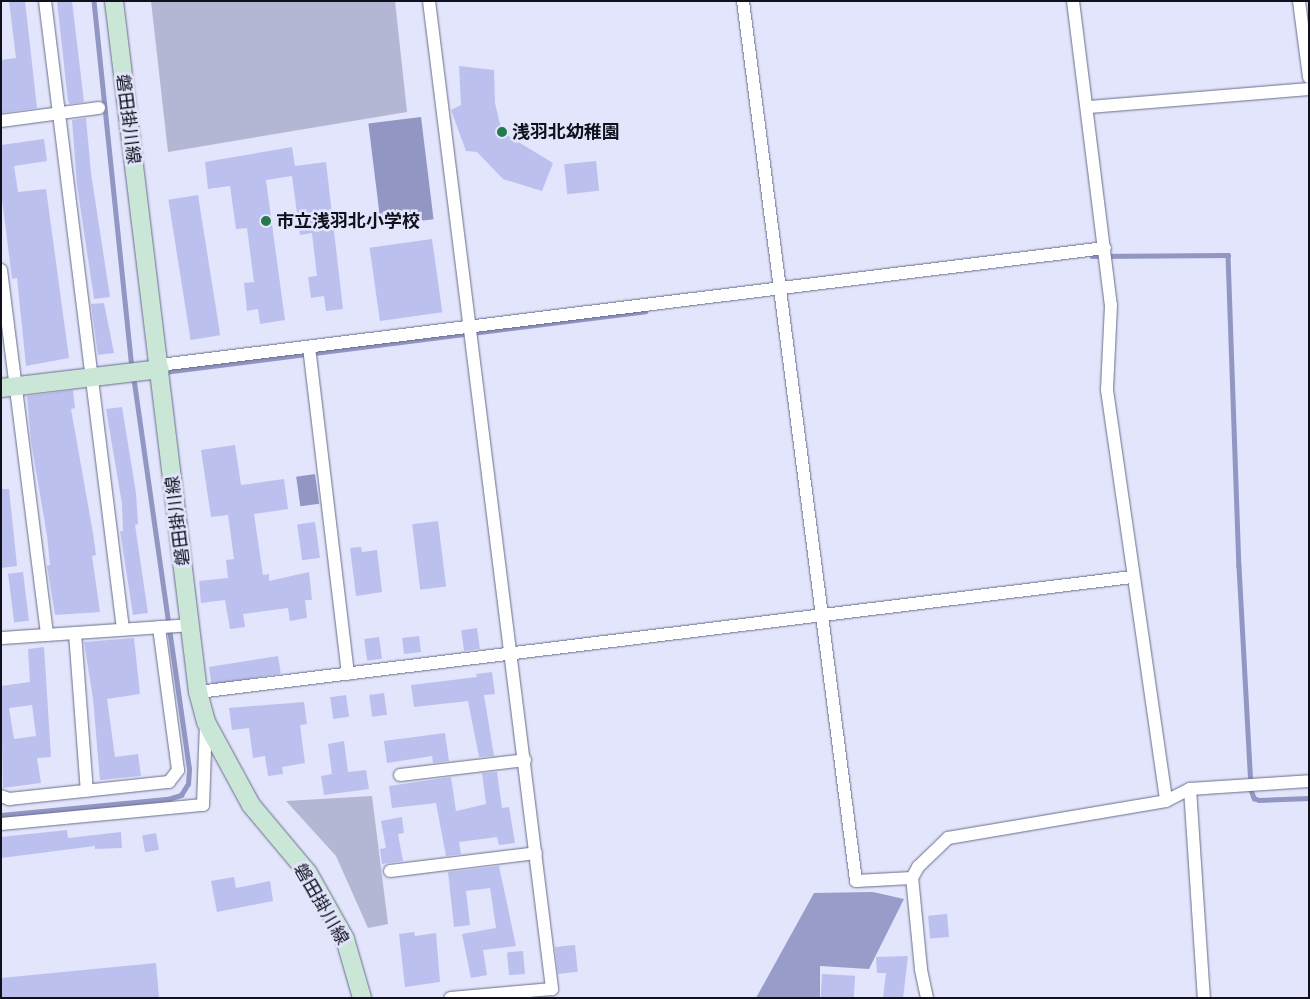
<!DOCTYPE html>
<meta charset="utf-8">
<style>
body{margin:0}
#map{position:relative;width:1310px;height:999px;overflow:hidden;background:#e2e5fb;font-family:"Work Sans","Noto Sans JP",sans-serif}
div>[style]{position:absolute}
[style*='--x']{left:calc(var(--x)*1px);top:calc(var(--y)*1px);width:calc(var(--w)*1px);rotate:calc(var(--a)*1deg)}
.green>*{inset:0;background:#b4b7d4}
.forest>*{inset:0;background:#989cc9}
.water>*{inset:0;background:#9296c3;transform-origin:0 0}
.stream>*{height:4.5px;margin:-2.25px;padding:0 2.25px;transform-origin:2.25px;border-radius:2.25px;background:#9296c3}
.building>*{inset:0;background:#bcc0ef;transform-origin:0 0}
.roads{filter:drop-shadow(0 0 1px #6a6d8c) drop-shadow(0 0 1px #6a6d8c)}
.street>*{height:12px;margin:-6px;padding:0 6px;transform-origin:6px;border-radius:6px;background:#fff}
.secondary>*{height:18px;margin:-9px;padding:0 9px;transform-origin:9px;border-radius:9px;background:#cae6d6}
.dots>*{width:14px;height:14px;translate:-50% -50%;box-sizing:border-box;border:2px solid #e2e5fb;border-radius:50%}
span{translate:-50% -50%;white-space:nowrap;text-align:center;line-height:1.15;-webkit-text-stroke:5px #e2e5fb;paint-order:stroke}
.street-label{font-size:18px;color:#10111d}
.poi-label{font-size:18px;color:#10111d;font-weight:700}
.left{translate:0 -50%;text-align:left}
.frame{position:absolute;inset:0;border:2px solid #10111d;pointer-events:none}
</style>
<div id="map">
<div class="green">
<i style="clip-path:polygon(151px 1px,395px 1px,407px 112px,168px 152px)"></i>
<i style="clip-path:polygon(372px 796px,388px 924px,368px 928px,336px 856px,286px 801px)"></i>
</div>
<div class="forest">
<i style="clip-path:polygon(873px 892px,904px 899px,869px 969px,820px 966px,820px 998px,756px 998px,814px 893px)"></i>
</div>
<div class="water">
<i style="left:421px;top:117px;width:103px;height:53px;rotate:83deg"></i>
<i style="left:315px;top:474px;width:30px;height:19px;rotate:82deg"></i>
</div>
<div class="stream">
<i style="--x:94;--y:1;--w:369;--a:84.1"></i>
<i style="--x:1092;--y:256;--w:136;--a:-0.4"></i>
<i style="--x:1228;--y:255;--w:311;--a:88"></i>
<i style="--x:1239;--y:566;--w:224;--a:86.9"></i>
<i style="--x:1251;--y:790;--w:9;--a:69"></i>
<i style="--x:1254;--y:798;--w:5;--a:22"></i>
<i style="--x:1259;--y:800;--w:50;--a:-2.3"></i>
<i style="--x:164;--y:372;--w:485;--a:-7.2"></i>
<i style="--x:1;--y:815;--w:168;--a:-5.5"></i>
<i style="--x:168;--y:799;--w:14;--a:-17"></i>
<i style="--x:181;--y:795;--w:13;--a:-58"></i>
<i style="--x:188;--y:784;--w:15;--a:-86"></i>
<i style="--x:189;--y:769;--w:397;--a:-98.1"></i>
</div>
<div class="building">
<i style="clip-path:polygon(9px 1px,25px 1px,37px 108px,1px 113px,1px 60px,16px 58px)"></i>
<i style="clip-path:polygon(57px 1px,72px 1px,84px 102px,70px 104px,68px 101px)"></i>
<i style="clip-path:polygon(459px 66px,494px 70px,495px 103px,502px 132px,553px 163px,542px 191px,503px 179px,477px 152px,466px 151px,451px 110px,461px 105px)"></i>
<i style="clip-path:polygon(86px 118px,91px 173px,110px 297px,94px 299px,77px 185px,72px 120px)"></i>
<i style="clip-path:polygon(44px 139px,47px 161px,14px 166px,18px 192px,46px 189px,69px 358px,26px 366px,17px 278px,12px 279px,1px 191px,1px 145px)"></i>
<i style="clip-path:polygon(292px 147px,295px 166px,326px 162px,343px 309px,326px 311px,324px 296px,311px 298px,308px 277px,317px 276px,312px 233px,300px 235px,292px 176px,266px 180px,285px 320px,260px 324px,258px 309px,247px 311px,244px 283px,254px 282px,247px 228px,236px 229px,230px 186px,208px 189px,205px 162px)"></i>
<i style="left:596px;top:161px;width:30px;height:32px;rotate:84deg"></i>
<i style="left:198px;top:195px;width:142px;height:30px;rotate:81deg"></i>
<i style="left:432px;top:239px;width:74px;height:63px;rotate:82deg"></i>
<i style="clip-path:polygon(104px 303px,114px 353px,98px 355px,91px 304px)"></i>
<i style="clip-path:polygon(73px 390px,75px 408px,71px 409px,93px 533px,96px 555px,92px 556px,100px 612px,55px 615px,47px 566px,50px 565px,47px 536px,31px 441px,27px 396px)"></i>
<i style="clip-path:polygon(122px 407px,136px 493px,138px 524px,135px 525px,148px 613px,133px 615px,120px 531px,123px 531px,122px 504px,106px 409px)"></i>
<i style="clip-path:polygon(235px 445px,241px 485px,284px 479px,288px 509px,254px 514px,263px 575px,269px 574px,269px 581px,309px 572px,312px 600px,305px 600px,307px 618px,290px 621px,288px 608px,243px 614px,245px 627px,230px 629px,225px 600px,201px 603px,199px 581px,228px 578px,226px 560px,234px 559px,228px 515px,211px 517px,201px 450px)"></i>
<i style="clip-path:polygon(1px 489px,9px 489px,17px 566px,1px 568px)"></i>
<i style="left:438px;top:521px;width:66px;height:26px;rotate:83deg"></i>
<i style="left:315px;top:522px;width:36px;height:18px;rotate:82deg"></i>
<i style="clip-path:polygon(361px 547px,362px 552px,377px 550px,382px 592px,356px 596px,350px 548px)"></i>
<i style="left:23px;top:572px;width:49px;height:15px;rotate:83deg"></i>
<i style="left:477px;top:628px;width:21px;height:16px;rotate:82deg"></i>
<i style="left:419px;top:636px;width:16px;height:17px;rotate:83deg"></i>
<i style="left:379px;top:637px;width:22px;height:15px;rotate:82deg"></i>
<i style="clip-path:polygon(134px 638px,140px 694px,107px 699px,115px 757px,138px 754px,141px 776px,100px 780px,93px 699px,84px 642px)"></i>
<i style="clip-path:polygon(evenodd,44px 647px,51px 757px,37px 758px,41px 783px,3px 788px,1px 686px,30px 682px,28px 649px,44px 647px,32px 705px,36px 736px,14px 739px,9px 708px,32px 705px)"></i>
<i style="left:278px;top:656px;width:18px;height:70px;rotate:81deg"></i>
<i style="clip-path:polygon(492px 672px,495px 694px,484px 695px,494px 756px,479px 757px,468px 701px,414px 707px,411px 685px,477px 677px,476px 674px)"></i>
<i style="left:384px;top:693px;width:22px;height:15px;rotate:82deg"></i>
<i style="left:346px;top:695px;width:22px;height:16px;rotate:82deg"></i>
<i style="clip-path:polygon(304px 702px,307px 724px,300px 725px,305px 763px,282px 767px,283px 774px,268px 776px,265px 756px,253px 758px,249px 728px,232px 730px,229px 708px)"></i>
<i style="clip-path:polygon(445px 733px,449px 761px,433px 763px,432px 756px,387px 763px,384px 741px)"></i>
<i style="clip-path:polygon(344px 741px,348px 772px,366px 770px,369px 789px,324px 795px,321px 776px,332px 774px,328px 744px)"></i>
<i style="clip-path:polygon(497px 772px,502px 808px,509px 807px,515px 843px,499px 845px,497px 837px,459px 842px,461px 854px,446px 856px,436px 803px,392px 808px,389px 786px,451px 777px,456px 811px,486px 804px,482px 773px)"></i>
<i style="clip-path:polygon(402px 817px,404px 833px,398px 834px,403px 861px,382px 864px,380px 849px,386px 848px,381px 821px)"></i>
<i style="clip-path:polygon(67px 830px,68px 838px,121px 832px,122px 848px,95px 849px,95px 846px,1px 858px,1px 837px)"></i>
<i style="left:156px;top:833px;width:17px;height:14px;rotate:80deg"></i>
<i style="clip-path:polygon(499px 866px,516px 946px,483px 950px,487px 975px,471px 978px,462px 934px,496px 928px,490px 888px,466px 891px,470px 925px,454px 927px,448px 872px)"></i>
<i style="clip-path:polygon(234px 877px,236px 888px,270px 881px,273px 901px,217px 912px,211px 881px)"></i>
<i style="left:947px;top:914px;width:23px;height:19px;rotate:85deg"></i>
<i style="clip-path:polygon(414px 932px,415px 936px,436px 933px,440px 982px,405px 987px,399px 934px)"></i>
<i style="left:575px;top:945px;width:27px;height:20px;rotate:84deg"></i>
<i style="left:523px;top:951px;width:23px;height:16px;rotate:85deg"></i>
<i style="clip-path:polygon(908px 956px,903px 998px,883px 998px,886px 973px,877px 973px,876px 957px)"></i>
<i style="clip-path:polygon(156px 963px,159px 998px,1px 998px,1px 978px)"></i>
<i style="left:822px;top:974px;width:33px;height:24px;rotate:3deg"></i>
</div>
<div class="roads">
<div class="street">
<i style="--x:45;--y:1;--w:633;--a:82.92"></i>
<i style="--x:429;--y:1;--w:996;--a:82.9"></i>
<i style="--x:552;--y:989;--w:102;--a:175"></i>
<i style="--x:743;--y:1;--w:887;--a:82.68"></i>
<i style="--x:856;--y:881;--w:56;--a:-3.1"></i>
<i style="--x:1073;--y:1;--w:306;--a:82.9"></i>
<i style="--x:1111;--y:305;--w:85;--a:92.7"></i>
<i style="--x:1107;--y:390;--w:415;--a:81.8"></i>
<i style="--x:1299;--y:1;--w:77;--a:82.5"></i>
<i style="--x:1089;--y:107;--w:221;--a:-4.7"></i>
<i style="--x:1;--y:121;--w:99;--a:-7.6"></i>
<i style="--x:1;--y:270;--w:368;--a:82.8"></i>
<i style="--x:309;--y:347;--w:329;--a:83.2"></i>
<i style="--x:160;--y:365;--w:952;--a:-7.06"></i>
<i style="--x:75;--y:633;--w:158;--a:85.7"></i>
<i style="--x:1;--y:638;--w:189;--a:-3.9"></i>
<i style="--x:198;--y:692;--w:941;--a:-7.02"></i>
<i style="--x:400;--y:775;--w:126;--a:-6.8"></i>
<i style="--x:1190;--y:789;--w:209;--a:86.2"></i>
<i style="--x:1;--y:796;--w:9;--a:21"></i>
<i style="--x:9;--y:799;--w:161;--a:-6.1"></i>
<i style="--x:169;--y:782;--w:15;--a:-53"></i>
<i style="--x:178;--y:770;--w:144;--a:-97.6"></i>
<i style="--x:1;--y:824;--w:203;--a:-5.4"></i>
<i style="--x:203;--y:805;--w:83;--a:-87.9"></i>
<i style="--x:390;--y:871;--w:147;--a:-7"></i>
<i style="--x:927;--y:998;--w:30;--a:-102"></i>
<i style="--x:921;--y:969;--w:91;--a:-95.6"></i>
<i style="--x:912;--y:878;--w:13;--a:-61"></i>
<i style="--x:918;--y:867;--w:42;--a:-44"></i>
<i style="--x:948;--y:838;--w:221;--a:-9.6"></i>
<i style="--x:1166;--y:801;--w:27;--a:-27"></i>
<i style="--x:1190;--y:789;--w:119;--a:-3.8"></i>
</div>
<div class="secondary">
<i style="--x:114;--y:1;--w:696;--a:83.07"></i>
<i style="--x:198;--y:692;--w:31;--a:75"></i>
<i style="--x:206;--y:722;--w:94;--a:61.5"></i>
<i style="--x:251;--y:805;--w:89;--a:50"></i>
<i style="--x:308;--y:873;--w:76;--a:60.7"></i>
<i style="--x:345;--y:939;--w:61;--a:73.9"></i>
<i style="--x:1;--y:388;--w:160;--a:-6.8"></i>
</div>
</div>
<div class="dots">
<i style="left:502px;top:132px;background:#25794c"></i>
<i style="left:266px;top:221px;background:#25794c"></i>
</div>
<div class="street-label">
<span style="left:128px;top:119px;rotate:83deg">磐田掛川線</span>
<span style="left:178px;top:521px;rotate:-97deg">磐田掛川線</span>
<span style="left:321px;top:904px;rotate:60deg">磐田掛川線</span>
</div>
<div class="poi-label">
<span class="left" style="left:512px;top:132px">浅羽北幼稚園</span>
<span class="left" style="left:276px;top:221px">市立浅羽北小学校</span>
</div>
<div class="frame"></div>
</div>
